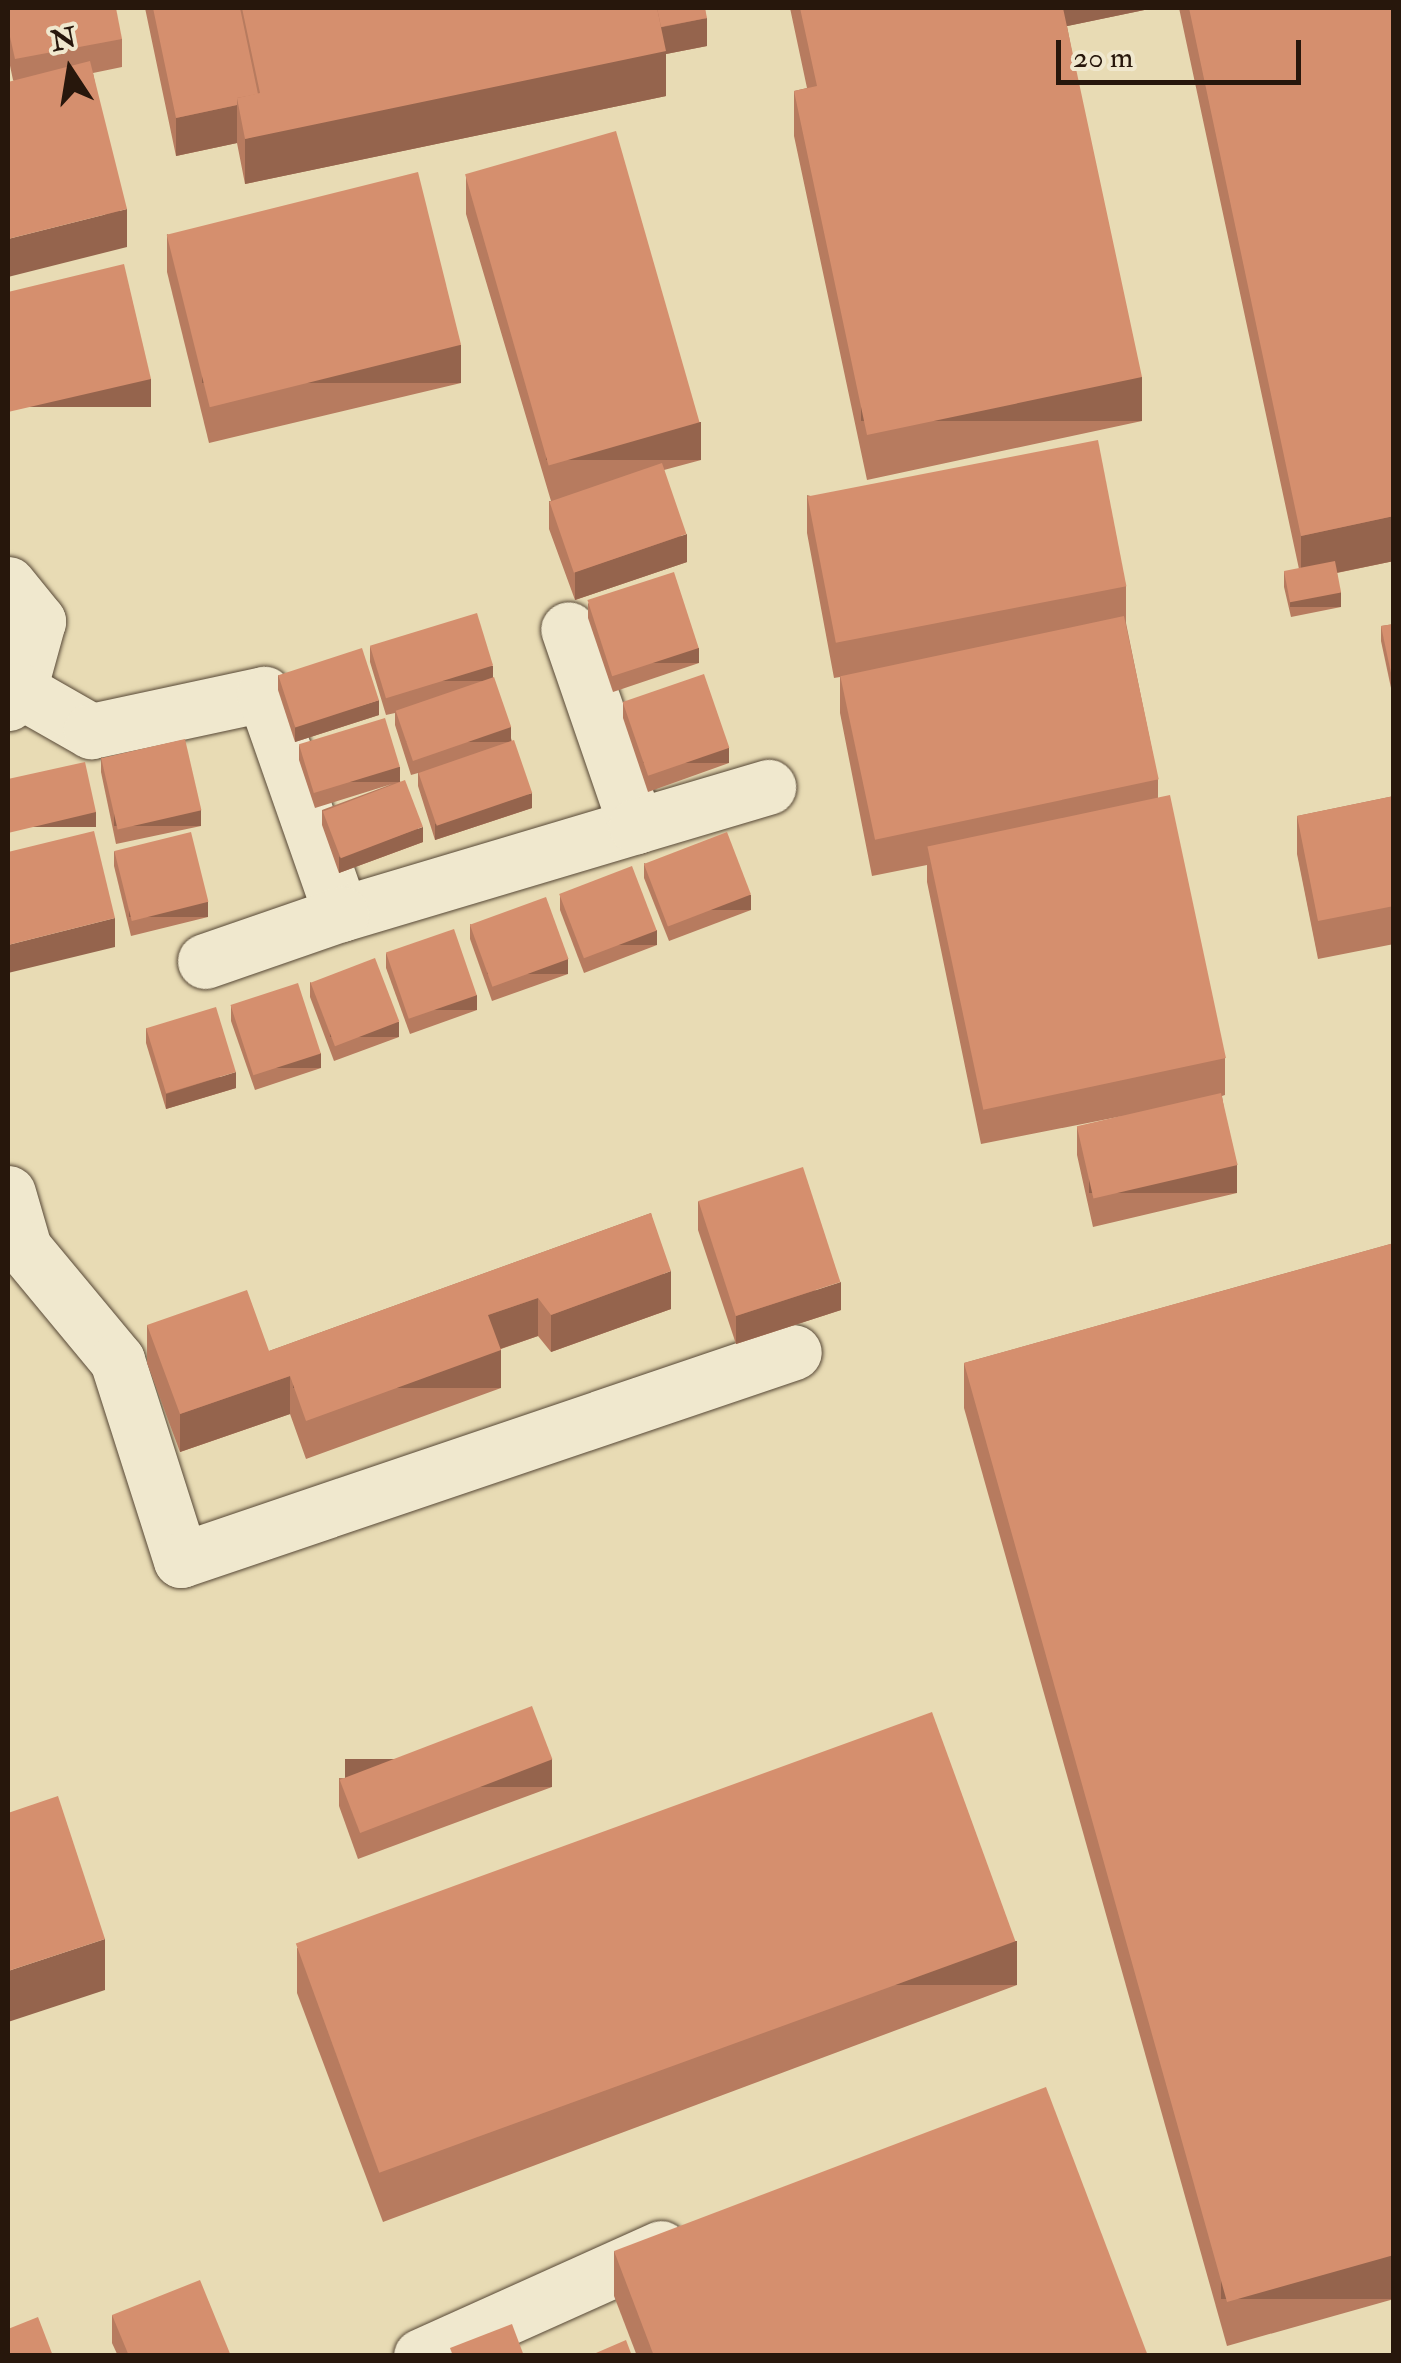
<!DOCTYPE html>
<style>
body{margin:0}
#map{position:relative;width:1401px;height:2363px;overflow:hidden;background:#e8dbb4;font-family:"IM FELL Double Pica",serif}
div>[style]{position:absolute}
[style*='--x']{left:calc(var(--x)*1px);top:calc(var(--y)*1px);width:calc(var(--w)*1px);rotate:calc(var(--a)*1deg)}
.roads{filter:drop-shadow(0 0 2px #574836) drop-shadow(0 0 2px #574836)}
.minor>*{height:55px;margin:-27.5px;padding:0 27.5px;transform-origin:27.5px;border-radius:27.5px;background:#f0e8ce}
.wall>*{inset:0;background:#b77b5f}
.shaded-wall>*{inset:0;background:#95644d;transform-origin:0 0}
.building>*{inset:0;background:#d58f6e;transform-origin:0 0}
span{translate:-50% -50%;white-space:nowrap;text-align:center;line-height:1.15;-webkit-text-stroke:10px #f0e8ce;paint-order:stroke}
.frame{position:absolute;inset:0;border:10px solid #27170c;pointer-events:none}
.north{position:absolute;left:20px;top:20px;width:100px;height:100px;-webkit-text-stroke:8px #f0e8ce;paint-order:stroke;rotate:348deg;font-size:28px;font-weight:700;line-height:40px;text-align:center;color:#27170c}
.north::after{content:'';display:block;margin:auto;width:35px;height:45px;background:#27170c;clip-path:polygon(50% 0,100% 100%,50% 72%,0 100%)}
.scale{position:absolute;left:1056px;top:40px;width:245px;height:45px;box-sizing:border-box;border:5px solid #27170c;border-top:0;padding-left:12px;font-size:30px;line-height:35px;white-space:nowrap;color:#27170c;-webkit-text-stroke:8px #f0e8ce;paint-order:stroke}
</style>
<div id="map">
<div class="roads">
<div class="minor">
<i style="--x:8;--y:584;--w:48;--a:51"></i>
<i style="--x:38;--y:621;--w:72;--a:105.4"></i>
<i style="--x:19;--y:690;--w:17;--a:130"></i>
<i style="--x:19;--y:690;--w:83;--a:29.7"></i>
<i style="--x:91;--y:731;--w:177;--a:-12.1"></i>
<i style="--x:264;--y:694;--w:233;--a:70.7"></i>
<i style="--x:341;--y:914;--w:308;--a:-16.6"></i>
<i style="--x:636;--y:826;--w:208;--a:-109"></i>
<i style="--x:636;--y:826;--w:138;--a:-16.5"></i>
<i style="--x:205;--y:961;--w:144;--a:-19.1"></i>
<i style="--x:8;--y:1193;--w:57;--a:73.8"></i>
<i style="--x:24;--y:1248;--w:146;--a:50.3"></i>
<i style="--x:117;--y:1360;--w:210;--a:72.3"></i>
<i style="--x:181;--y:1560;--w:647;--a:-18.74"></i>
<i style="--x:421;--y:2356;--w:263;--a:-24.2"></i>
</div>
</div>
<div class="wall">
<i style="clip-path:polygon(8px 8px,122px 39px,122px 67px,93px 73px,127px 247px,13px 80px,8px 56px)"></i>
<i style="clip-path:polygon(145px 8px,705px 8px,707px 46px,666px 54px,666px 96px,245px 184px,237px 143px,176px 156px)"></i>
<i style="clip-path:polygon(790px 8px,1154px 8px,1067px 26px,1142px 421px,867px 480px,794px 136px,794px 91px,807px 88px)"></i>
<i style="clip-path:polygon(1179px 8px,1394px 8px,1394px 561px,1337px 573px,1341px 607px,1291px 617px,1284px 587px,1284px 572px,1299px 569px)"></i>
<i style="clip-path:polygon(466px 176px,701px 460px,664px 470px,687px 562px,575px 600px,549px 529px,549px 501px,551px 501px,466px 214px)"></i>
<i style="clip-path:polygon(167px 234px,461px 383px,209px 443px,167px 272px)"></i>
<i style="clip-path:polygon(807px 495px,1126px 586px,1126px 623px,1158px 780px,1158px 798px,1225px 1058px,1225px 1095px,1222px 1096px,1237px 1193px,1093px 1227px,1077px 1155px,1077px 1127px,1123px 1116px,981px 1144px,927px 882px,927px 865px,872px 876px,840px 713px,840px 677px,834px 678px,807px 533px)"></i>
<i style="clip-path:polygon(588px 603px,699px 663px,613px 692px,588px 618px)"></i>
<i style="clip-path:polygon(1394px 624px,1394px 702px,1381px 641px,1381px 626px)"></i>
<i style="clip-path:polygon(370px 647px,493px 678px,532px 808px,435px 840px,418px 786px,418px 773px,411px 775px,395px 725px,395px 713px,386px 715px,370px 662px)"></i>
<i style="clip-path:polygon(278px 675px,379px 715px,295px 742px,278px 690px)"></i>
<i style="clip-path:polygon(623px 703px,729px 763px,648px 792px,623px 718px)"></i>
<i style="clip-path:polygon(299px 745px,400px 781px,423px 842px,339px 873px,322px 825px,322px 810px,392px 784px,315px 808px,299px 760px)"></i>
<i style="clip-path:polygon(101px 757px,201px 826px,116px 844px,101px 772px)"></i>
<i style="clip-path:polygon(1394px 796px,1394px 944px,1318px 959px,1297px 854px,1297px 816px)"></i>
<i style="clip-path:polygon(114px 851px,208px 917px,131px 936px,114px 866px)"></i>
<i style="clip-path:polygon(644px 863px,751px 910px,669px 941px,644px 878px)"></i>
<i style="clip-path:polygon(560px 895px,657px 945px,584px 973px,560px 910px)"></i>
<i style="clip-path:polygon(470px 924px,568px 974px,492px 1001px,470px 939px)"></i>
<i style="clip-path:polygon(386px 953px,477px 1010px,410px 1034px,386px 968px)"></i>
<i style="clip-path:polygon(310px 982px,399px 1037px,334px 1061px,310px 997px)"></i>
<i style="clip-path:polygon(231px 1006px,321px 1068px,255px 1090px,231px 1021px)"></i>
<i style="clip-path:polygon(146px 1028px,236px 1088px,166px 1109px,146px 1043px)"></i>
<i style="clip-path:polygon(698px 1201px,841px 1310px,736px 1344px,698px 1230px)"></i>
<i style="clip-path:polygon(651px 1213px,671px 1309px,551px 1352px,538px 1336px,501px 1349px,501px 1388px,306px 1459px,290px 1414px,180px 1452px,147px 1363px,147px 1325px,269px 1351px)"></i>
<i style="clip-path:polygon(1394px 1243px,1394px 2299px,1227px 2346px,964px 1408px,964px 1363px)"></i>
<i style="clip-path:polygon(339px 1778px,552px 1787px,358px 1859px,339px 1806px)"></i>
<i style="clip-path:polygon(297px 1948px,1017px 1985px,383px 2222px,297px 1993px)"></i>
<i style="clip-path:polygon(614px 2251px,1148px 2356px,637px 2356px,614px 2296px)"></i>
<i style="clip-path:polygon(112px 2315px,231px 2356px,118px 2356px,112px 2343px)"></i>
</div>
<div class="shaded-wall">
<i style="clip-path:polygon(1058px 8px,1154px 8px,1058px 28px)"></i>
<i style="clip-path:polygon(707px 18px,707px 46px,666px 54px,666px 96px,245px 184px,245px 139px,658px 28px)"></i>
<i style="clip-path:polygon(237px 105px,237px 143px,176px 156px,176px 118px)"></i>
<i style="clip-path:polygon(127px 209px,127px 247px,8px 277px,8px 239px)"></i>
<i style="left:461px;top:345px;width:38px;height:259px;rotate:90deg"></i>
<i style="left:1142px;top:377px;width:44px;height:281px;rotate:90deg"></i>
<i style="left:151px;top:379px;width:28px;height:147px;rotate:90deg"></i>
<i style="left:701px;top:422px;width:38px;height:155px;rotate:90deg"></i>
<i style="clip-path:polygon(1394px 516px,1394px 561px,1301px 580px,1301px 536px)"></i>
<i style="clip-path:polygon(687px 534px,687px 562px,575px 600px,575px 572px)"></i>
<i style="left:1341px;top:592px;width:15px;height:51px;rotate:90deg"></i>
<i style="left:699px;top:648px;width:15px;height:91px;rotate:90deg"></i>
<i style="left:493px;top:666px;width:15px;height:112px;rotate:90deg"></i>
<i style="clip-path:polygon(379px 700px,379px 715px,295px 742px,295px 726px)"></i>
<i style="left:511px;top:727px;width:15px;height:105px;rotate:90deg"></i>
<i style="left:729px;top:748px;width:15px;height:86px;rotate:90deg"></i>
<i style="left:400px;top:767px;width:15px;height:89px;rotate:90deg"></i>
<i style="clip-path:polygon(532px 793px,532px 808px,435px 840px,435px 824px)"></i>
<i style="left:201px;top:810px;width:16px;height:87px;rotate:90deg"></i>
<i style="left:96px;top:812px;width:15px;height:90px;rotate:90deg"></i>
<i style="clip-path:polygon(423px 827px,423px 842px,339px 873px,339px 857px)"></i>
<i style="left:751px;top:895px;width:15px;height:88px;rotate:90deg"></i>
<i style="left:208px;top:902px;width:15px;height:79px;rotate:90deg"></i>
<i style="clip-path:polygon(115px 918px,115px 947px,8px 973px,8px 945px)"></i>
<i style="left:657px;top:930px;width:15px;height:78px;rotate:90deg"></i>
<i style="left:568px;top:959px;width:15px;height:81px;rotate:90deg"></i>
<i style="left:477px;top:995px;width:15px;height:71px;rotate:90deg"></i>
<i style="left:399px;top:1022px;width:15px;height:69px;rotate:90deg"></i>
<i style="left:321px;top:1053px;width:15px;height:70px;rotate:90deg"></i>
<i style="clip-path:polygon(236px 1072px,236px 1088px,166px 1109px,166px 1094px)"></i>
<i style="left:1237px;top:1165px;width:28px;height:148px;rotate:90deg"></i>
<i style="clip-path:polygon(671px 1271px,671px 1309px,551px 1352px,551px 1315px)"></i>
<i style="clip-path:polygon(841px 1282px,841px 1310px,736px 1344px,736px 1316px)"></i>
<i style="clip-path:polygon(538px 1298px,538px 1336px,488px 1353px,488px 1315px)"></i>
<i style="left:501px;top:1350px;width:38px;height:208px;rotate:90deg"></i>
<i style="clip-path:polygon(290px 1376px,290px 1414px,180px 1452px,180px 1414px)"></i>
<i style="left:552px;top:1759px;width:28px;height:207px;rotate:90deg"></i>
<i style="clip-path:polygon(105px 1939px,105px 1990px,8px 2022px,8px 1971px)"></i>
<i style="left:1017px;top:1941px;width:44px;height:676px;rotate:90deg"></i>
<i style="left:1394px;top:2255px;width:44px;height:173px;rotate:90deg"></i>
</div>
<div class="building">
<i style="clip-path:polygon(8px 8px,116px 8px,122px 39px,15px 59px,8px 28px)"></i>
<i style="clip-path:polygon(153px 8px,240px 8px,258px 94px,237px 98px,237px 105px,176px 118px)"></i>
<i style="clip-path:polygon(242px 8px,657px 8px,666px 51px,245px 139px,237px 98px,260px 93px)"></i>
<i style="clip-path:polygon(657px 8px,705px 8px,707px 18px,661px 27px)"></i>
<i style="clip-path:polygon(800px 8px,1063px 8px,1142px 377px,867px 435px,794px 91px,817px 86px)"></i>
<i style="clip-path:polygon(1189px 8px,1394px 8px,1394px 516px,1301px 536px)"></i>
<i style="clip-path:polygon(90px 61px,127px 209px,8px 239px,8px 82px)"></i>
<i style="left:616px;top:131px;width:303px;height:157px;rotate:74deg"></i>
<i style="left:418px;top:172px;width:178px;height:259px;rotate:76deg"></i>
<i style="clip-path:polygon(124px 264px,151px 379px,8px 412px,8px 292px)"></i>
<i style="left:1098px;top:440px;width:149px;height:296px;rotate:79deg"></i>
<i style="left:662px;top:463px;width:75px;height:119px;rotate:71deg"></i>
<i style="left:1335px;top:561px;width:32px;height:52px;rotate:79deg"></i>
<i style="left:674px;top:572px;width:80px;height:91px;rotate:72deg"></i>
<i style="left:477px;top:613px;width:55px;height:112px;rotate:73deg"></i>
<i style="left:1124px;top:616px;width:167px;height:290px;rotate:78deg"></i>
<i style="clip-path:polygon(1394px 624px,1394px 687px,1381px 626px)"></i>
<i style="left:362px;top:648px;width:55px;height:88px;rotate:72deg"></i>
<i style="left:704px;top:674px;width:78px;height:86px;rotate:71deg"></i>
<i style="left:494px;top:677px;width:53px;height:104px;rotate:71deg"></i>
<i style="left:385px;top:718px;width:51px;height:90px;rotate:73deg"></i>
<i style="left:185px;top:739px;width:73px;height:86px;rotate:77deg"></i>
<i style="left:514px;top:740px;width:56px;height:101px;rotate:71deg"></i>
<i style="clip-path:polygon(85px 762px,96px 812px,8px 833px,8px 779px)"></i>
<i style="left:405px;top:780px;width:50px;height:88px;rotate:69deg"></i>
<i style="left:1170px;top:795px;width:269px;height:248px;rotate:78deg"></i>
<i style="clip-path:polygon(1394px 796px,1394px 906px,1318px 921px,1297px 816px)"></i>
<i style="clip-path:polygon(94px 831px,115px 918px,8px 945px,8px 852px)"></i>
<i style="left:191px;top:832px;width:72px;height:79px;rotate:76deg"></i>
<i style="left:727px;top:832px;width:67px;height:89px;rotate:69deg"></i>
<i style="left:632px;top:866px;width:69px;height:78px;rotate:69deg"></i>
<i style="left:546px;top:897px;width:66px;height:81px;rotate:70deg"></i>
<i style="left:454px;top:929px;width:70px;height:72px;rotate:71deg"></i>
<i style="left:375px;top:958px;width:68px;height:69px;rotate:69deg"></i>
<i style="left:298px;top:983px;width:74px;height:71px;rotate:72deg"></i>
<i style="left:216px;top:1007px;width:68px;height:73px;rotate:73deg"></i>
<i style="left:1221px;top:1093px;width:74px;height:148px;rotate:77deg"></i>
<i style="left:803px;top:1167px;width:121px;height:110px;rotate:72deg"></i>
<i style="clip-path:polygon(651px 1213px,671px 1271px,551px 1315px,538px 1298px,488px 1315px,501px 1350px,306px 1421px,290px 1376px,180px 1414px,147px 1325px,247px 1290px,269px 1351px)"></i>
<i style="clip-path:polygon(1394px 1243px,1394px 2255px,1227px 2302px,964px 1363px)"></i>
<i style="left:532px;top:1706px;width:57px;height:206px;rotate:69deg"></i>
<i style="left:932px;top:1712px;width:244px;height:677px;rotate:70deg"></i>
<i style="clip-path:polygon(58px 1796px,105px 1939px,8px 1971px,8px 1813px)"></i>
<i style="clip-path:polygon(1046px 2087px,1148px 2356px,654px 2356px,614px 2251px)"></i>
<i style="clip-path:polygon(200px 2280px,231px 2356px,129px 2356px,112px 2315px)"></i>
<i style="clip-path:polygon(38px 2317px,53px 2356px,8px 2356px,8px 2329px)"></i>
<i style="clip-path:polygon(512px 2324px,524px 2356px,453px 2356px,450px 2348px)"></i>
<i style="clip-path:polygon(626px 2340px,632px 2356px,589px 2356px)"></i>
</div>
<div class="frame"></div>
<div class="north">N</div>
<div class="scale">20 m</div>
</div>
